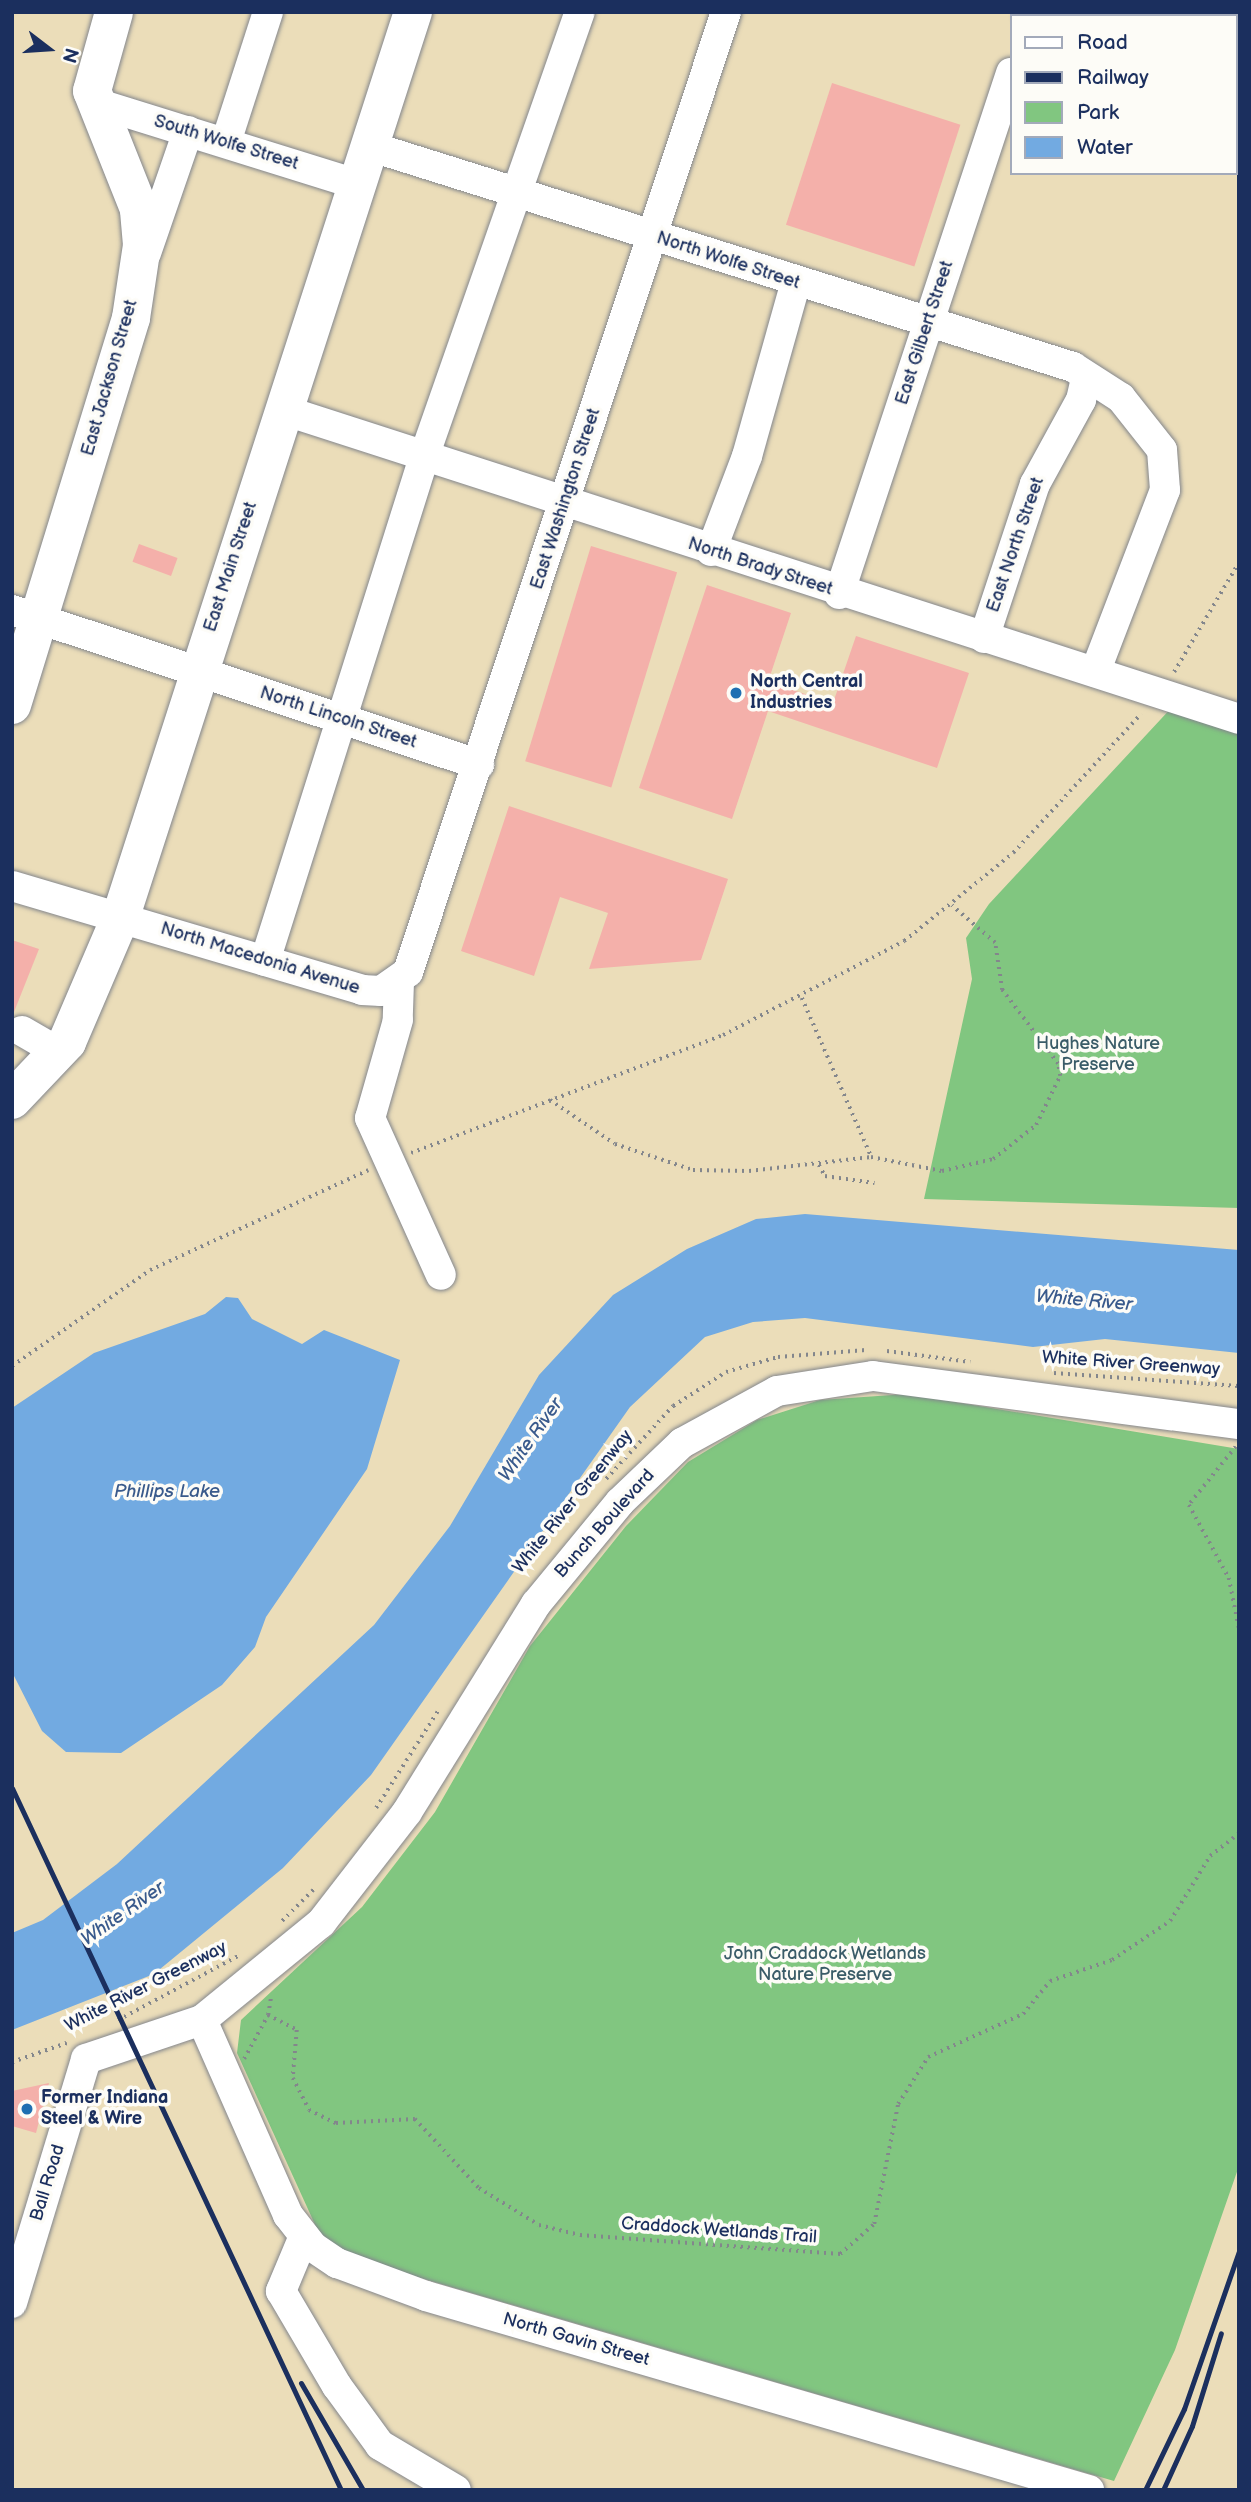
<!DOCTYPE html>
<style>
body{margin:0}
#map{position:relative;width:1251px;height:2502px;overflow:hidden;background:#ebddb9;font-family:"Balsamiq Sans",sans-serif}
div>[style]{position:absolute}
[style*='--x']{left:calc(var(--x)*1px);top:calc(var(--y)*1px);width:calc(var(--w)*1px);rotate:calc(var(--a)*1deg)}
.green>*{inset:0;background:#81c680}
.water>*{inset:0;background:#72aae1}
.building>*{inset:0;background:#f4b0aa;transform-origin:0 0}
.path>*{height:3.5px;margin-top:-1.75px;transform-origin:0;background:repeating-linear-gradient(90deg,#83868c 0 2px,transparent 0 7px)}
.roads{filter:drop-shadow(0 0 2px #83868c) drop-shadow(0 0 2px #83868c)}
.minor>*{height:30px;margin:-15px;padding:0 15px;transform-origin:15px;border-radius:15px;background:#fff}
.major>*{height:38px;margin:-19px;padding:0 19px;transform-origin:19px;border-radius:19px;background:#fff}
.rail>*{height:5px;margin:-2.5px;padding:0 2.5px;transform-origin:2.5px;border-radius:2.5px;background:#1b2f5e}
.dots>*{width:19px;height:19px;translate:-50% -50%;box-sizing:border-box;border:4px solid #fdfcf7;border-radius:50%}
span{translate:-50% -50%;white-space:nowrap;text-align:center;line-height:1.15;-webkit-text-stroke:7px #fdfcf7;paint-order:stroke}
.street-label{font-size:18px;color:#1b2f5e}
.poi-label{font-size:18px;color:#1b2f5e;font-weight:700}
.left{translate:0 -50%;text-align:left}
.park-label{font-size:18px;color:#3a5c68}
.water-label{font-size:19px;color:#395a8c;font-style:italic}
.frame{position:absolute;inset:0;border:14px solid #1b2f5e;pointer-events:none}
.legend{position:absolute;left:1010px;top:14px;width:228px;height:161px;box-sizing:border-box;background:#fdfcf7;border:2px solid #a3aaba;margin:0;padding:9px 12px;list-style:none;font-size:21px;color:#1b2f5e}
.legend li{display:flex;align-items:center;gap:14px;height:35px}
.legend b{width:35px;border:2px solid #a3aaba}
.north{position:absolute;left:14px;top:14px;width:70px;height:70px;-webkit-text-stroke:5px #fdfcf7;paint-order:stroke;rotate:107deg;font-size:19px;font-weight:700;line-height:28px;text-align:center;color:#1b2f5e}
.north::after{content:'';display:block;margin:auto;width:24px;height:32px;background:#1b2f5e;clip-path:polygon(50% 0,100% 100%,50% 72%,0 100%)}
</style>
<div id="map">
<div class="green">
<i style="clip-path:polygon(1174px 705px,1239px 728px,1239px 1208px,924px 1199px,972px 979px,966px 938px,989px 904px)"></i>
<i style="clip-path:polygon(907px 1394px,1239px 1449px,1239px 2166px,1175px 2350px,1114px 2481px,366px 2262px,322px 2240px,237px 2053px,241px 2020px,362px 1907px,435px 1812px,530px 1646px,626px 1526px,688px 1462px,757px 1420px,820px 1400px)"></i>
</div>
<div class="water">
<i style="clip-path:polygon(805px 1214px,1239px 1250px,1239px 1353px,1105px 1339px,1033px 1347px,805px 1318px,753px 1322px,705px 1337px,630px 1407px,371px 1775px,283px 1868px,154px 1974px,12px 2030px,12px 1933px,43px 1920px,117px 1864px,374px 1625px,450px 1526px,539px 1375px,613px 1295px,687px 1249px,756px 1219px)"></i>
<i style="clip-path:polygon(226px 1297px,238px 1298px,252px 1319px,302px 1344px,324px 1330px,400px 1360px,367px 1469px,266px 1617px,255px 1647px,222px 1685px,121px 1753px,66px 1752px,42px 1731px,12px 1672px,12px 1408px,94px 1353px,205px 1314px)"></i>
</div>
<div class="building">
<i style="left:832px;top:83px;width:135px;height:149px;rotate:18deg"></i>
<i style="left:139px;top:544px;width:41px;height:19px;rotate:20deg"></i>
<i style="left:591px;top:546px;width:90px;height:225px;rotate:17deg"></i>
<i style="clip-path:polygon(707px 585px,791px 613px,768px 682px,833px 703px,856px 636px,969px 673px,937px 768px,768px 711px,732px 819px,639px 788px)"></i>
<i style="clip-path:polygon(509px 806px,728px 879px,701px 960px,589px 969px,608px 913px,560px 897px,534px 976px,461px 951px)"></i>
<i style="clip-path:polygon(12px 940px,39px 949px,12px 1017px)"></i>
<i style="clip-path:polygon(49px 2083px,36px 2133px,12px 2126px,12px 2091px)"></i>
</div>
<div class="path">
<i style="--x:1174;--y:672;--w:128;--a:-59.4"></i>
<i style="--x:802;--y:998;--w:172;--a:66.4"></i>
<i style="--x:550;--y:1100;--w:78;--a:34.1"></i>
<i style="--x:615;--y:1144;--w:82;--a:18.4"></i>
<i style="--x:693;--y:1170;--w:56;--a:1"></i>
<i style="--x:749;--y:1171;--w:123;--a:-6.5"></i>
<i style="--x:871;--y:1157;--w:72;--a:11.2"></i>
<i style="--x:942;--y:1171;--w:52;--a:-13.2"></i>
<i style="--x:993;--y:1159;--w:55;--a:-38.3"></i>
<i style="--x:1036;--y:1125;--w:55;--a:-63.9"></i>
<i style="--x:1060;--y:1076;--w:12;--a:-99"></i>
<i style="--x:1058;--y:1064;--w:93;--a:-127.1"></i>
<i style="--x:1002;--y:990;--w:48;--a:-98.5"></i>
<i style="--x:995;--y:943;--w:57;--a:-139.3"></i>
<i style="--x:411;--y:1153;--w:334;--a:-20.7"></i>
<i style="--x:723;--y:1035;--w:204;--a:-27.4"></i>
<i style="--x:904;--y:941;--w:140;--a:-38.9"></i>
<i style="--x:1013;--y:853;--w:189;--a:-47.4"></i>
<i style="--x:819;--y:1165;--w:13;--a:61"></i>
<i style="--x:825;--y:1176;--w:50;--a:8"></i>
<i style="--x:887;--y:1351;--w:84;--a:7.5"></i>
<i style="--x:12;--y:1366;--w:168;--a:-34.8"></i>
<i style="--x:150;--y:1270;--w:240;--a:-24.6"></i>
<i style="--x:1054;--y:1373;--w:185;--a:4"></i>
<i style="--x:1236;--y:1447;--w:75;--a:129"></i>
<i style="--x:1189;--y:1505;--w:83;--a:61.3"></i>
<i style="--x:1229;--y:1578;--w:51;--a:78.7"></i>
<i style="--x:606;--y:1479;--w:99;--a:-47.5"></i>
<i style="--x:673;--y:1406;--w:63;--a:-32.7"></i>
<i style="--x:726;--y:1372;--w:54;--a:-16.1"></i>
<i style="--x:778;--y:1357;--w:88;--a:-4.5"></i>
<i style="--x:376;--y:1808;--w:117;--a:-57.5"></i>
<i style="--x:282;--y:1921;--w:45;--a:-45"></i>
<i style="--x:268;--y:2015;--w:33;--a:27"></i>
<i style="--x:297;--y:2030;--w:48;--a:94.8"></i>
<i style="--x:293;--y:2078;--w:36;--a:63"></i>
<i style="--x:309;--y:2110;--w:30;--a:26"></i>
<i style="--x:336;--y:2123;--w:79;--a:-2.9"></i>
<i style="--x:415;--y:2119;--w:94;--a:47.2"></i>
<i style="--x:479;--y:2188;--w:70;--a:31.7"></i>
<i style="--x:539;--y:2225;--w:42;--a:13.7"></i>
<i style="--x:580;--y:2235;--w:261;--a:4.2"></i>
<i style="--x:840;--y:2254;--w:45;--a:-41.4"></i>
<i style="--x:874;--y:2224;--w:122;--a:-78.7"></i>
<i style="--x:898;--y:2104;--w:56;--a:-57.4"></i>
<i style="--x:928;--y:2057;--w:104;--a:-24.4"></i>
<i style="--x:1023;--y:2014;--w:43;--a:-50.7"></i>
<i style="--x:1050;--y:1981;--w:65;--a:-18.7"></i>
<i style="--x:1112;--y:1960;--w:70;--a:-33.9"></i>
<i style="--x:1170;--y:1921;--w:76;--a:-58.4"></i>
<i style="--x:1210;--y:1856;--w:37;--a:-38"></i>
<i style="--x:118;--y:2020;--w:136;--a:-28.1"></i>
<i style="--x:244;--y:2059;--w:50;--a:-61.4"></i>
<i style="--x:268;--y:2015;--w:19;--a:-81"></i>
<i style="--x:12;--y:2062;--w:58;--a:-19.1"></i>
</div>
<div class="roads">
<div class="minor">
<i style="--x:1030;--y:16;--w:4;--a:-63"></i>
<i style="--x:96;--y:103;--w:272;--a:17.3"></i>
<i style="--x:226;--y:142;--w:137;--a:-72.1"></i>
<i style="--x:369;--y:146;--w:738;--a:17.43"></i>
<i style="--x:1073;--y:367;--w:57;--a:32.9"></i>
<i style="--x:1121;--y:398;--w:66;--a:51.7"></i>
<i style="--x:1162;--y:450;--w:40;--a:85.7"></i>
<i style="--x:1165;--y:490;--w:195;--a:111"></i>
<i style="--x:146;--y:253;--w:129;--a:-71"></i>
<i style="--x:283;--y:410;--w:1005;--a:17.91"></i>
<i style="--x:711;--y:551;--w:102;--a:-69.2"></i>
<i style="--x:747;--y:456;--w:181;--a:-74.3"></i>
<i style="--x:839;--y:594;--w:549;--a:-71.73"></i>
<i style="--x:12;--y:610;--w:492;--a:18.3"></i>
<i style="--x:984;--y:638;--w:162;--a:-71.7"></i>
<i style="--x:1035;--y:484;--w:96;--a:-61.3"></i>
<i style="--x:1081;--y:400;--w:23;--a:-77"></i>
<i style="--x:12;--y:886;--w:365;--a:16.5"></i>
<i style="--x:362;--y:990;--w:19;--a:3"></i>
<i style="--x:381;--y:991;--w:33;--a:-35"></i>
<i style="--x:408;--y:972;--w:1011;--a:-71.67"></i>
<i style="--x:265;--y:961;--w:535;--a:-72.48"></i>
<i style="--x:426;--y:451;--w:465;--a:-70.7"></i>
<i style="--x:399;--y:982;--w:38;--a:92"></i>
<i style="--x:398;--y:1020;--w:102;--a:105.9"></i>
<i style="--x:370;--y:1118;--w:172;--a:65.7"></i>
<i style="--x:22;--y:1031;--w:44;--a:30.1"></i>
<i style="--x:202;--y:2020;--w:213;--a:66.2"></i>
<i style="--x:288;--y:2215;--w:41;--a:52"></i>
<i style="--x:313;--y:2247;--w:29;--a:34"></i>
<i style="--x:337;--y:2263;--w:95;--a:20.3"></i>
<i style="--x:426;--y:2296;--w:691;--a:16.31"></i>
<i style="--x:304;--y:2236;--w:60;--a:112.7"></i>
<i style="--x:281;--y:2291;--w:110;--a:59.5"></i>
<i style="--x:337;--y:2386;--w:73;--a:53.9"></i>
<i style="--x:380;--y:2445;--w:88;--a:30.6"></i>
<i style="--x:12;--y:2303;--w:255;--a:-73.1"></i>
<i style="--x:86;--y:2059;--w:122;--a:-18.6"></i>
<i style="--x:202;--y:2020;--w:154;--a:-39.2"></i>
<i style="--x:321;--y:1923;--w:140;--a:-52.2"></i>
<i style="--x:407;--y:1812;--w:245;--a:-58.2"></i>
<i style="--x:536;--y:1604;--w:132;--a:-50.5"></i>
<i style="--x:620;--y:1502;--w:86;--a:-43.6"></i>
<i style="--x:682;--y:1443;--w:108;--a:-28.7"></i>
<i style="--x:777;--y:1391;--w:97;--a:-8.9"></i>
<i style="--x:873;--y:1376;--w:369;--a:7.5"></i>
</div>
<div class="major">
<i style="--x:12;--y:705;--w:405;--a:-72.9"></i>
<i style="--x:131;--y:318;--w:74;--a:-81.4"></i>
<i style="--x:142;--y:245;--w:36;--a:-95"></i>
<i style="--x:139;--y:209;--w:127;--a:-111.7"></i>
<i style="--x:92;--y:91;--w:82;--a:-74.4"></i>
<i style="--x:12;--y:1100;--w:80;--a:-46.5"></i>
<i style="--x:67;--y:1042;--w:137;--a:-66.8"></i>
<i style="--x:121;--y:916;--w:950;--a:-72.1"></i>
</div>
</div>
<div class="rail">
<i style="--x:12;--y:1788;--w:775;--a:64.89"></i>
<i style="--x:301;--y:2383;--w:124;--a:59.9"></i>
<i style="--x:1145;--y:2490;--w:90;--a:-64.3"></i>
<i style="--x:1184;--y:2409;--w:167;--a:-70.8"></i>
<i style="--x:1163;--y:2490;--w:70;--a:-65.6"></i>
<i style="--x:1192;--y:2426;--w:97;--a:-72.7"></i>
</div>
<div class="dots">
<i style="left:736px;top:693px;background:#1f6fb2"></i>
<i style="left:27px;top:2109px;background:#1f6fb2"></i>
</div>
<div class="street-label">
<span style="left:226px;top:143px;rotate:17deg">South Wolfe Street</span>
<span style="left:728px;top:261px;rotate:18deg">North Wolfe Street</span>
<span style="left:925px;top:333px;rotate:-72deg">East Gilbert Street</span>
<span style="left:110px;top:378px;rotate:-74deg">East Jackson Street</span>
<span style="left:566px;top:499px;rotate:-72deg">East Washington Street</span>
<span style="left:1016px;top:545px;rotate:-71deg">East North Street</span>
<span style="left:231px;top:567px;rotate:-72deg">East Main Street</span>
<span style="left:760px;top:567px;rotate:18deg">North Brady Street</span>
<span style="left:338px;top:718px;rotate:18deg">North Lincoln Street</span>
<span style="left:260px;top:959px;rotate:17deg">North Macedonia Avenue</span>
<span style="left:1131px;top:1364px;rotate:4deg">White River Greenway</span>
<span style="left:573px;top:1502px;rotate:-51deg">White River Greenway</span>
<span style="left:605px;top:1524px;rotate:-48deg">Bunch Boulevard</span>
<span style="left:146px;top:1987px;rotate:-27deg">White River Greenway</span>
<span style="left:48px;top:2183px;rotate:-73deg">Ball Road</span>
<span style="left:719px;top:2231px;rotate:4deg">Craddock Wetlands Trail</span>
<span style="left:576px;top:2340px;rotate:16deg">North Gavin Street</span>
</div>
<div class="poi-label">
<span class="left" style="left:750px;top:693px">North Central<br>Industries</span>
<span class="left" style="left:41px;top:2109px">Former Indiana<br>Steel &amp; Wire</span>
</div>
<div class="park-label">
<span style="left:1098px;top:1055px">Hughes Nature<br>Preserve</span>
<span style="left:825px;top:1965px">John Craddock Wetlands<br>Nature Preserve</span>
</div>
<div class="water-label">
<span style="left:1084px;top:1301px;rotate:5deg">White River</span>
<span style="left:531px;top:1440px;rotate:-55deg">White River</span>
<span style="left:167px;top:1492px">Phillips Lake</span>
<span style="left:123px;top:1914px;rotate:-35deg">White River</span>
</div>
<div class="frame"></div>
<ul class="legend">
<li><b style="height:9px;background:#fff"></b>Road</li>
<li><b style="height:9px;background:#1b2f5e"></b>Railway</li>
<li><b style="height:19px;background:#81c680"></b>Park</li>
<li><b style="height:19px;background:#72aae1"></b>Water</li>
</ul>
<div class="north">N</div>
</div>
